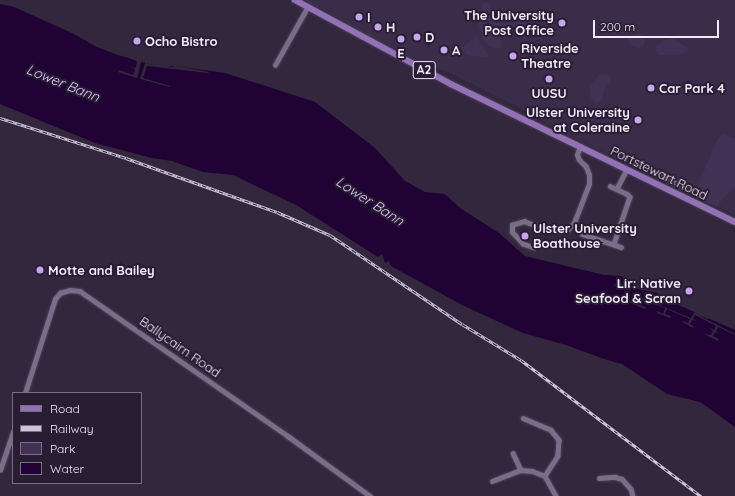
<!DOCTYPE html>
<style>
body{margin:0}
#map{position:relative;width:735px;height:496px;overflow:hidden;background:#32273d;font-family:Quicksand,sans-serif}
div>[style]{position:absolute}
[style*='--x']{left:calc(var(--x)*1px);top:calc(var(--y)*1px);width:calc(var(--w)*1px);rotate:calc(var(--a)*1deg)}
.built>*{inset:0;background:#3b2d49}
.green>*{inset:0;background:#423154}
.round{border-radius:50%}
.water>*{inset:0;background:#200235}
.pier>*{inset:0;background:#32273d}
.roads{filter:drop-shadow(0 0 1px #4d4457) drop-shadow(0 0 1px #4d4457)}
.minor>*{height:4.5px;margin:-2.25px;padding:0 2.25px;transform-origin:2.25px;border-radius:2.25px;background:#7a6d88}
.major>*{height:5.5px;margin:-2.75px;padding:0 2.75px;transform-origin:2.75px;border-radius:2.75px;background:#9371b6}
.rail>*{height:3px;margin-top:-1.5px;transform-origin:0;background:repeating-linear-gradient(90deg,#281d33 0 4.5px,#ccc6d6 0 9px);box-sizing:border-box;border-block:1px solid #ccc6d6}
.dots>*{width:11px;height:11px;translate:-50% -50%;box-sizing:border-box;border:2px solid #281d33;border-radius:50%}
span{translate:-50% -50%;white-space:nowrap;text-align:center;line-height:1.15;-webkit-text-stroke:4px #281d33;paint-order:stroke}
.shield-label span{padding:1px 3px;background:#281d33;border:1px solid;border-radius:3px;-webkit-text-stroke-width:0}
.shield-label{font-size:12px;color:#f0eaf9;font-weight:700}
.poi-label{font-size:13px;color:#f0eaf9;font-weight:700}
.right{translate:-100% -50%;text-align:right}
.left{translate:0 -50%;text-align:left}
.street-label{font-size:13px;color:#f0eaf9}
.water-label{font-size:14px;color:#d8c1f4;font-style:italic}
.legend{position:absolute;left:12px;top:392px;width:130px;height:92px;box-sizing:border-box;background:#281d33;border:1px solid #786f82;margin:0;padding:5px 7px;list-style:none;font-size:12px;color:#f0eaf9}
.legend li{display:flex;align-items:center;gap:8px;height:20px}
.legend b{width:20px;border:1px solid #786f82}
.scale{position:absolute;left:593px;top:20px;width:126px;height:18px;box-sizing:border-box;border:2px solid #f0eaf9;border-top:0;padding-left:5px;font-size:12px;line-height:14px;white-space:nowrap;color:#f0eaf9;-webkit-text-stroke:3px #281d33;paint-order:stroke}
</style>
<div id="map">
<div class="built">
<i style="clip-path:polygon(304px 0,735px 0,735px 215px,562px 132px,520px 108px,448px 72px,421px 63px)"></i>
</div>
<div class="green">
<i class="round" style="left:481px;top:2px;width:10px;height:10px"></i>
<i style="clip-path:polygon(480px 11px,503px 19px,510px 15px,528px 23px,526px 33px,516px 27px,502px 26px,500px 33px,502px 46px,501px 49px,489px 47px,483px 38px,476px 15px)"></i>
<i style="clip-path:polygon(476px 32px,480px 43px,490px 58px,467px 55px,462px 47px,474px 39px)"></i>
<i style="clip-path:polygon(634px 34px,643px 34px,645px 40px,643px 46px,638px 48px,629px 44px,627px 37px)"></i>
<i style="clip-path:polygon(672px 38px,689px 49px,686px 52px,678px 55px,659px 55px,656px 51px,656px 46px,663px 41px)"></i>
<i style="clip-path:polygon(607px 73px,611px 79px,604px 90px,602px 100px,596px 104px,590px 96px,589px 85px,601px 74px)"></i>
<i style="clip-path:polygon(722px 134px,735px 139px,735px 186px,719px 203px,717px 207px,693px 197px,717px 140px)"></i>
</div>
<div class="water">
<i style="clip-path:polygon(0 4px,14px 7px,72px 33px,97px 47px,118px 55px,159px 67px,176px 66px,225px 73px,315px 102px,375px 148px,405px 181px,425px 192px,445px 194px,460px 208px,499px 233px,525px 256px,604px 275px,621px 276px,638px 289px,657px 293px,665px 299px,735px 330px,735px 427px,700px 402px,667px 394px,622px 364px,604px 359px,566px 345px,523px 333px,464px 306px,400px 271px,391px 266px,389px 261px,385px 263px,382px 254px,378px 257px,296px 205px,233px 175px,203px 172px,172px 161px,152px 158px,95px 143px,0 104px)"></i>
</div>
<div class="pier">
<i style="clip-path:polygon(120px 54px,142px 59px,137px 78px,118px 72px,119px 70px,133px 75px,135px 69px,130px 67px,136px 68px,137px 61px)"></i>
<i style="clip-path:polygon(146px 60px,147px 64px,173px 67px,176px 64px,176px 66px,209px 72px,208px 73px,147px 66px,143px 78px,170px 86px,170px 87px,140px 79px)"></i>
<i style="clip-path:polygon(616px 296px,638px 304px,640px 299px,637px 296px,691px 318px,695px 311px,708px 316px,710px 316px,708px 319px,696px 314px,735px 334px,735px 335px,718px 327px,716px 331px,721px 335px,715px 332px,713px 336px,719px 339px,718px 341px,704px 334px,711px 335px,713px 331px,708px 327px,714px 330px,716px 326px,695px 315px,693px 319px,697px 321px,692px 320px,690px 324px,694px 327px,693px 328px,682px 322px,683px 321px,688px 323px,690px 319px,667px 309px,665px 314px,671px 316px,670px 318px,657px 313px,657px 311px,663px 314px,665px 308px,642px 300px,640px 305px,646px 307px,645px 309px,616px 297px)"></i>
</div>
<div class="roads">
<div class="minor">
<i style="--x:275;--y:65;--w:65;--a:-60.7"></i>
<i style="--x:646;--y:168;--w:43;--a:26"></i>
<i style="--x:610;--y:186;--w:19;--a:25"></i>
<i style="--x:627;--y:194;--w:4;--a:45"></i>
<i style="--x:630;--y:197;--w:50;--a:108.8"></i>
<i style="--x:617;--y:188;--w:20;--a:-63"></i>
<i style="--x:582;--y:234;--w:41;--a:18.4"></i>
<i style="--x:534;--y:248;--w:12;--a:-160"></i>
<i style="--x:523;--y:244;--w:16;--a:-133"></i>
<i style="--x:512;--y:232;--w:7;--a:-90"></i>
<i style="--x:512;--y:225;--w:13;--a:-18"></i>
<i style="--x:524;--y:221;--w:19;--a:21"></i>
<i style="--x:542;--y:228;--w:18;--a:6"></i>
<i style="--x:560;--y:230;--w:8;--a:-7"></i>
<i style="--x:568;--y:229;--w:8;--a:-45"></i>
<i style="--x:574;--y:223;--w:42;--a:-69"></i>
<i style="--x:589;--y:184;--w:9;--a:-90"></i>
<i style="--x:589;--y:175;--w:9;--a:-111"></i>
<i style="--x:586;--y:167;--w:10;--a:-135"></i>
<i style="--x:579;--y:160;--w:5;--a:-112"></i>
<i style="--x:577;--y:155;--w:9;--a:-72"></i>
<i style="--x:25;--y:393;--w:99;--a:-72.3"></i>
<i style="--x:55;--y:299;--w:8;--a:-50"></i>
<i style="--x:60;--y:293;--w:10;--a:-17"></i>
<i style="--x:70;--y:290;--w:10;--a:6"></i>
<i style="--x:80;--y:291;--w:254;--a:34.9"></i>
<i style="--x:288;--y:436;--w:102;--a:36.2"></i>
<i style="--x:523;--y:418;--w:30;--a:23"></i>
<i style="--x:551;--y:430;--w:13;--a:51"></i>
<i style="--x:559;--y:440;--w:16;--a:94"></i>
<i style="--x:558;--y:456;--w:24;--a:123"></i>
<i style="--x:513;--y:453;--w:19;--a:65"></i>
<i style="--x:0;--y:470;--w:40;--a:-71.1"></i>
<i style="--x:599;--y:478;--w:16;--a:-4"></i>
<i style="--x:615;--y:477;--w:7;--a:16"></i>
<i style="--x:622;--y:479;--w:13;--a:48"></i>
<i style="--x:631;--y:489;--w:7;--a:74"></i>
<i style="--x:492;--y:481;--w:31;--a:-21"></i>
<i style="--x:521;--y:470;--w:11;--a:5"></i>
<i style="--x:532;--y:471;--w:14;--a:21"></i>
<i style="--x:545;--y:476;--w:23;--a:61"></i>
</div>
<div class="major">
<i style="--x:295;--y:0;--w:177;--a:28.3"></i>
<i style="--x:451;--y:84;--w:316;--a:25.9"></i>
</div>
</div>
<div class="rail">
<i style="--x:0;--y:118;--w:132;--a:17.6"></i>
<i style="--x:126;--y:158;--w:160;--a:19.7"></i>
<i style="--x:277;--y:212;--w:58;--a:23.5"></i>
<i style="--x:330;--y:235;--w:159;--a:34"></i>
<i style="--x:462;--y:324;--w:69;--a:31.4"></i>
<i style="--x:521;--y:360;--w:226;--a:37.1"></i>
</div>
<div class="dots">
<i style="left:359px;top:17px;background:#c8a5ef"></i>
<i style="left:562px;top:23px;background:#c8a5ef"></i>
<i style="left:378px;top:27px;background:#c8a5ef"></i>
<i style="left:417px;top:37px;background:#c8a5ef"></i>
<i style="left:401px;top:39px;background:#c8a5ef"></i>
<i style="left:137px;top:41px;background:#c8a5ef"></i>
<i style="left:444px;top:50px;background:#c8a5ef"></i>
<i style="left:513px;top:56px;background:#c8a5ef"></i>
<i style="left:549px;top:79px;background:#c8a5ef"></i>
<i style="left:651px;top:88px;background:#c8a5ef"></i>
<i style="left:638px;top:120px;background:#c8a5ef"></i>
<i style="left:525px;top:236px;background:#c8a5ef"></i>
<i style="left:40px;top:270px;background:#c8a5ef"></i>
<i style="left:689px;top:291px;background:#c8a5ef"></i>
</div>
<div class="shield-label">
<span style="left:424px;top:70px">A2</span>
</div>
<div class="poi-label">
<span class="right" style="left:554px;top:23px">The University<br>Post Office</span>
<span class="left" style="left:367px;top:17px">I</span>
<span class="left" style="left:386px;top:27px">H</span>
<span class="left" style="left:425px;top:37px">D</span>
<span class="left" style="left:145px;top:41px">Ocho Bistro</span>
<span class="left" style="left:521px;top:56px">Riverside<br>Theatre</span>
<span class="left" style="left:452px;top:50px">A</span>
<span style="left:401px;top:53px">E</span>
<span class="left" style="left:659px;top:88px">Car Park 4</span>
<span style="left:549px;top:93px">UUSU</span>
<span class="right" style="left:630px;top:120px">Ulster University<br>at Coleraine</span>
<span class="left" style="left:533px;top:236px">Ulster University<br>Boathouse</span>
<span class="left" style="left:48px;top:270px">Motte and Bailey</span>
<span class="right" style="left:681px;top:291px">Lir: Native<br>Seafood &amp; Scran</span>
</div>
<div class="street-label">
<span style="left:659px;top:173px;rotate:26deg">Portstewart Road</span>
<span style="left:180px;top:347px;rotate:35deg">Ballycairn Road</span>
</div>
<div class="water-label">
<span style="left:63px;top:83px;rotate:22deg">Lower Bann</span>
<span style="left:370px;top:201px;rotate:33deg">Lower Bann</span>
</div>
<ul class="legend">
<li><b style="height:5px;background:#9371b6"></b>Road</li>
<li><b style="height:5px;background:#ccc6d6"></b>Railway</li>
<li><b style="height:11px;background:#423154"></b>Park</li>
<li><b style="height:11px;background:#200235"></b>Water</li>
</ul>
<div class="scale">200 m</div>
</div>
